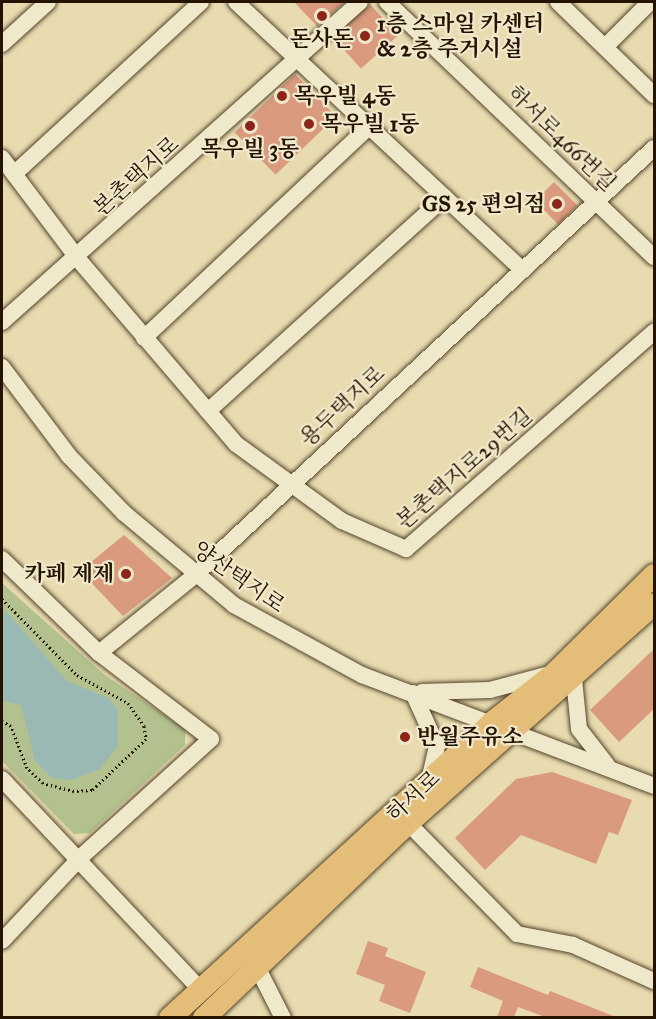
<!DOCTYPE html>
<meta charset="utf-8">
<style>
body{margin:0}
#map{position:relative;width:656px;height:1019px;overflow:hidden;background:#e8dbaf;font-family:"IM FELL Great Primer","Noto Serif KR",serif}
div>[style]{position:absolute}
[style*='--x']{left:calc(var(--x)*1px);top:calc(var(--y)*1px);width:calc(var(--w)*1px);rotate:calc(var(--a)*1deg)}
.green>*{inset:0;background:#b2c18d}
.water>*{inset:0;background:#9ab9b4}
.building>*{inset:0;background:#d99a7e;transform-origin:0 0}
.path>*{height:3px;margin-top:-1.5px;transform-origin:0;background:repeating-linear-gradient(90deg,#231300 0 1.5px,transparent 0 4.5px)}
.roads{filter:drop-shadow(0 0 2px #54452c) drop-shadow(0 0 2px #54452c)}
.minor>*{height:16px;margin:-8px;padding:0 8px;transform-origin:8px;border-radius:8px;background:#f0e8cb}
.major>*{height:22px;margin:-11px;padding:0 11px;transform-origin:11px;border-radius:11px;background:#e4be78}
.dots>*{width:16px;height:16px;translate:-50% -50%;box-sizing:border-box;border:3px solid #f0e8cb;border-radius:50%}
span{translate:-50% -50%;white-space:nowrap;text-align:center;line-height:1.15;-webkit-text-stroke:4.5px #f0e8cb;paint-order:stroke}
.poi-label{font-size:22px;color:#231300;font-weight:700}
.left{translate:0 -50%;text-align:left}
.right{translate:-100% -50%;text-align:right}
.street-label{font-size:22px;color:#231300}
.frame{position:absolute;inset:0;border:3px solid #231300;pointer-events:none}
</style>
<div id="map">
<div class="green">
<i style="clip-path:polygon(2px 583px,106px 676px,185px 729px,185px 745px,90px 833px,74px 834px,2px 761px)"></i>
</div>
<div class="water">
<i style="clip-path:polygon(2px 607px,67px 681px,108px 698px,118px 710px,118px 745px,100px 769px,71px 780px,52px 778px,35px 761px,21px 705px,2px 701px)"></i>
</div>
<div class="building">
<i style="clip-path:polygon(294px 2px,345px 2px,317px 26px)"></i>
<i style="left:370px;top:4px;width:42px;height:50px;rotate:48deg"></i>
<i style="left:295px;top:74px;width:59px;height:84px;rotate:46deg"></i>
<i style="left:554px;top:182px;width:33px;height:27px;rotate:45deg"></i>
<i style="clip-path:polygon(124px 535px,172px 578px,123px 616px,80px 571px)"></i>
<i style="clip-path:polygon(654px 649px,654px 709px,619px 742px,590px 710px)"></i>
<i style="clip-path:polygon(552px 772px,632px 800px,618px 835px,609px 832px,596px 864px,521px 835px,485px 870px,455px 838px,516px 779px)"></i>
<i style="clip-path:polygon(368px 941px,388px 948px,385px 956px,426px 972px,410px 1013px,379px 1001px,385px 985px,356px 974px)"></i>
<i style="clip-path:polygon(478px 967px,548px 995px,550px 991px,616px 1017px,545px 1017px,518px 1007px,514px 1017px,497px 1017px,503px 1001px,470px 987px)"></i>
</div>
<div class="path">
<i style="--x:2;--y:599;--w:107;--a:45.4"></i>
<i style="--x:77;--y:675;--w:58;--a:28.8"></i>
<i style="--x:128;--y:703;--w:28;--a:55"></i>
<i style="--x:144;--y:726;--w:13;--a:81"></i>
<i style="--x:146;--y:739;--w:74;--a:136.6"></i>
<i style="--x:92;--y:790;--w:18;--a:177"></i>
<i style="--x:74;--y:791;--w:32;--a:-166"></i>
<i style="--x:43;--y:783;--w:22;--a:-137"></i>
<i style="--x:27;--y:768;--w:45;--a:-110.9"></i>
<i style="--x:11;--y:726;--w:10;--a:-151"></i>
</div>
<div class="roads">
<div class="minor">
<i style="--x:236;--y:2;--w:393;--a:43.1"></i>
<i style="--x:387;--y:2;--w:369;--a:43.7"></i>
<i style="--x:558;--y:2;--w:134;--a:44.1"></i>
<i style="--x:2;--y:44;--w:62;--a:-42.4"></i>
<i style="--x:605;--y:47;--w:64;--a:-45"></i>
<i style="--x:2;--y:158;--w:126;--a:53"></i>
<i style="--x:78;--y:259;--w:243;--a:49.5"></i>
<i style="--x:236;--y:444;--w:131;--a:36"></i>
<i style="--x:342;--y:521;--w:70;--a:23.6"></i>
<i style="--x:406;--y:549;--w:330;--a:-41.2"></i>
<i style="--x:14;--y:174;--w:254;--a:-42.6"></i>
<i style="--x:2;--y:322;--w:480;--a:-41.8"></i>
<i style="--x:144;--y:338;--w:308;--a:-43.2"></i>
<i style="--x:2;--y:367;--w:111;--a:53"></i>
<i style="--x:69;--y:456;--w:79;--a:46"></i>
<i style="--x:124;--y:513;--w:143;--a:39.9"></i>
<i style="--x:234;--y:605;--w:146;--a:28.7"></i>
<i style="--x:362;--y:675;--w:312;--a:20.8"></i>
<i style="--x:208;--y:411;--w:319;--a:-42.1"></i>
<i style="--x:2;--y:559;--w:135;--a:44.1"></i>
<i style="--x:99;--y:653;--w:141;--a:37.5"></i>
<i style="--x:211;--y:739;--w:176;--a:137.8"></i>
<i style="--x:81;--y:857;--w:115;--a:133.2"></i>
<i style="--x:99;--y:653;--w:122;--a:-39"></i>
<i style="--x:194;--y:576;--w:628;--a:-42.94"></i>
<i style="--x:574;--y:679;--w:50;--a:84.3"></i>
<i style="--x:579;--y:729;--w:46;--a:52.1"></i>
<i style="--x:422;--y:692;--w:68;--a:-1.7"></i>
<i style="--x:490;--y:690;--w:62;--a:-14.9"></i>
<i style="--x:413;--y:693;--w:58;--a:65.6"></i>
<i style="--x:437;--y:746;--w:36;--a:103"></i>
<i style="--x:2;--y:779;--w:290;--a:46.7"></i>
<i style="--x:408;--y:823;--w:156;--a:45.5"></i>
<i style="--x:517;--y:934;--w:57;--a:11.1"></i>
<i style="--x:573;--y:945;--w:89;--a:24"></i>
<i style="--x:253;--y:959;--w:66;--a:63"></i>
</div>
<div class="major">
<i style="--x:170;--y:1018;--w:438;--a:-42.5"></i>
<i style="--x:493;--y:722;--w:79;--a:-38.3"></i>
<i style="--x:555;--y:673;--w:139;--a:-44.7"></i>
<i style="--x:204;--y:1018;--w:282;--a:-43.7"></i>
<i style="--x:408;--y:823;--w:329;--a:-41.7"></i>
</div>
</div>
<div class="dots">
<i style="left:322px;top:16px;background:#8f2418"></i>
<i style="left:365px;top:36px;background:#8f2418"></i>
<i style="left:282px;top:96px;background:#8f2418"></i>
<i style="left:309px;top:124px;background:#8f2418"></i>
<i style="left:250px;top:126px;background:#8f2418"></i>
<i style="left:557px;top:204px;background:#8f2418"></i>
<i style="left:126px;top:574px;background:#8f2418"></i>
<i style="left:405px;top:737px;background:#8f2418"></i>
</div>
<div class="poi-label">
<span class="left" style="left:377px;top:36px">1층 스마일 카센터<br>&amp; 2층 주거시설</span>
<span style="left:322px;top:39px">돈사돈</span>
<span class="left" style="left:294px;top:96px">목우빌 4동</span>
<span class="left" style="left:321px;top:124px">목우빌 1동</span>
<span style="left:250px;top:149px">목우빌 3동</span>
<span class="right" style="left:545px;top:204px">GS 25 편의점</span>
<span class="right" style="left:114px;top:574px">카페 제제</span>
<span class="left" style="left:417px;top:737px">반월주유소</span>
</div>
<div class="street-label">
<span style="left:562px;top:138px;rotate:44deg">하서로466번길</span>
<span style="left:136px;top:176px;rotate:-42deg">본촌택지로</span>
<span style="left:342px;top:406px;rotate:-43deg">용두택지로</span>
<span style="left:464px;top:468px;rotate:-41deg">본촌택지로29번길</span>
<span style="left:239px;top:577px;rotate:35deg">양산택지로</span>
<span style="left:413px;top:796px;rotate:-43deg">하서로</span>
</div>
<div class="frame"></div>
</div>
